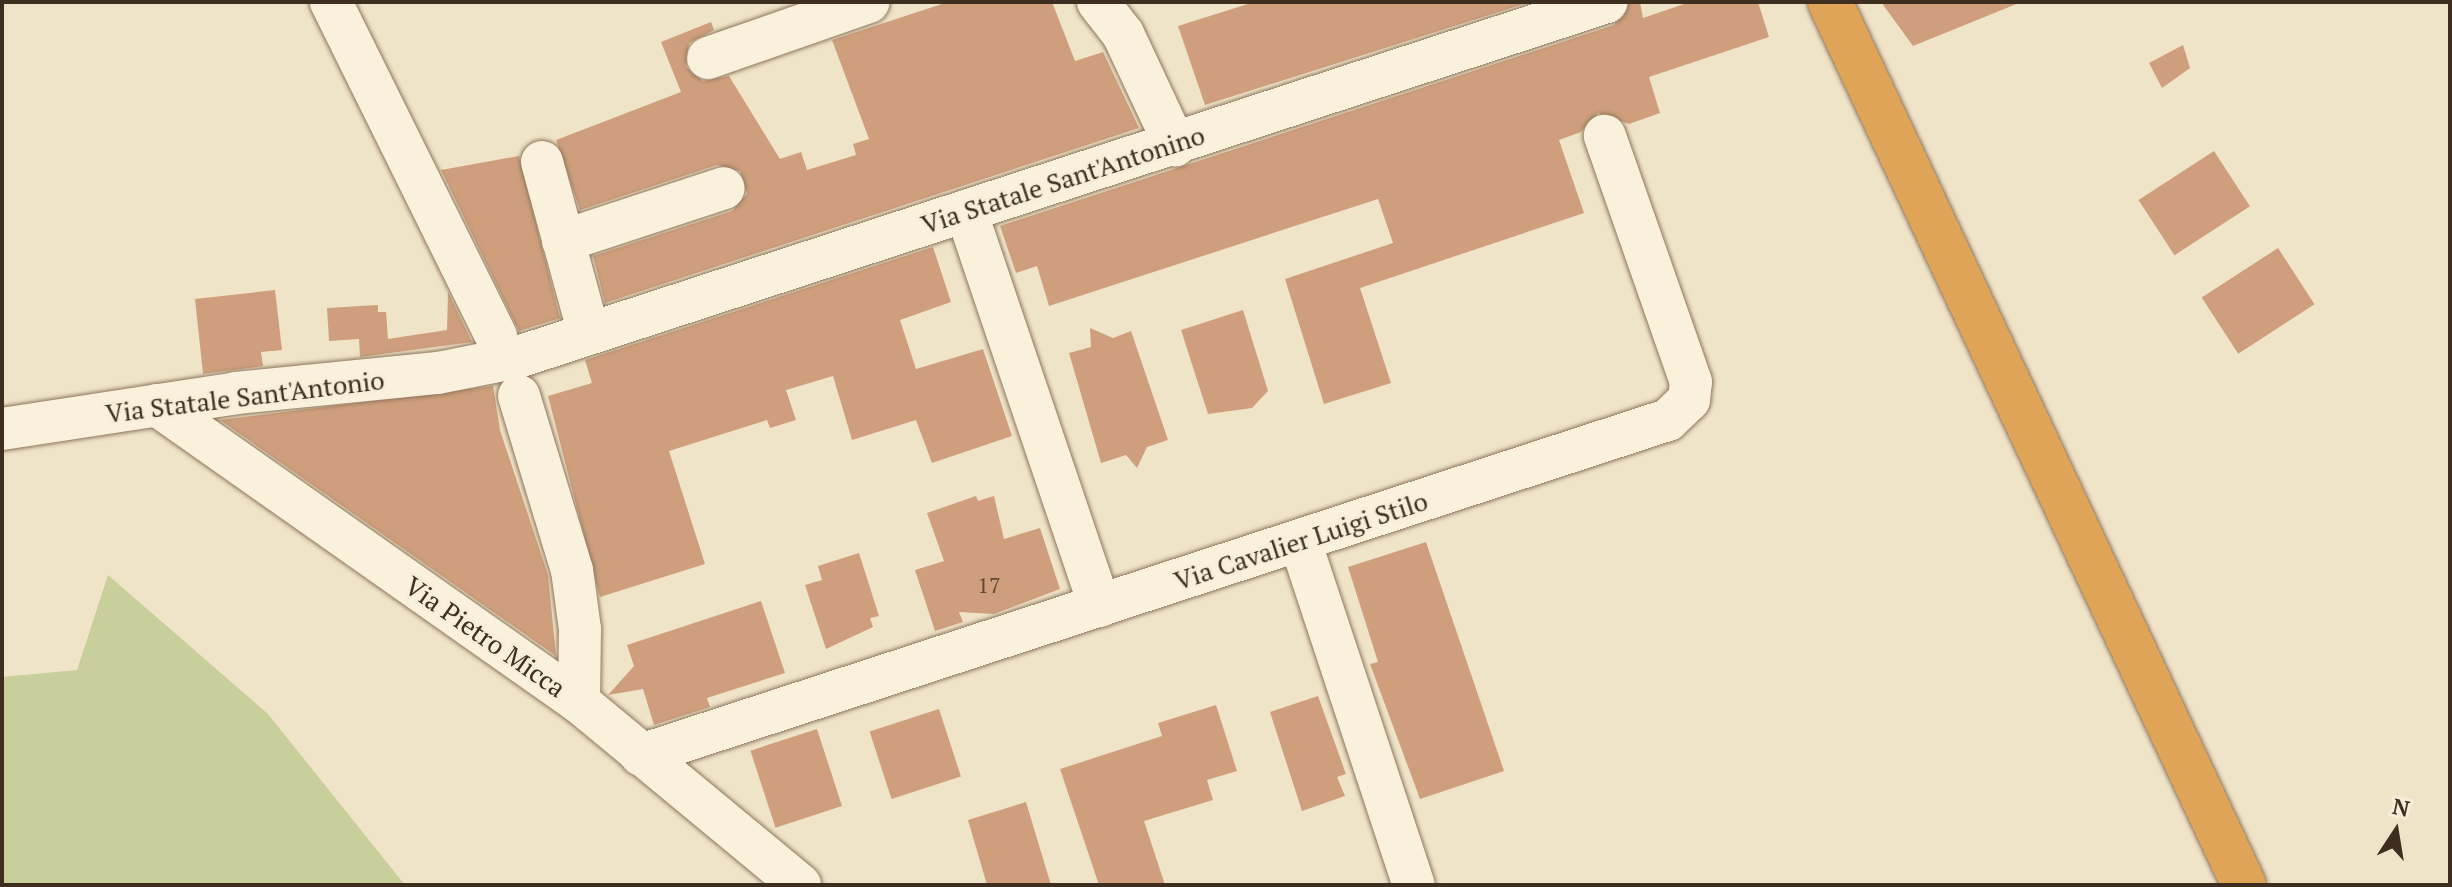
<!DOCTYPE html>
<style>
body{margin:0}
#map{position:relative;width:2452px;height:887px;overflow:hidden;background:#f0e4c8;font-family:"PT Serif",serif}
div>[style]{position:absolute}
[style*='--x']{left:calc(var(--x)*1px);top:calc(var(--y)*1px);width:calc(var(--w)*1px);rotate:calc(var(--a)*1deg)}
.green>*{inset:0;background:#c9cf9b}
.building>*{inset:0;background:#cf9f7d;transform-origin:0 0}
.roads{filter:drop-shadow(0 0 2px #8d765c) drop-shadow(0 0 2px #8d765c)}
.minor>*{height:42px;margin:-21px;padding:0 21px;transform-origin:21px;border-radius:21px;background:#faf1dc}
.highway>*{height:44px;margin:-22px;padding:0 22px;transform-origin:22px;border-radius:22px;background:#e0a458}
span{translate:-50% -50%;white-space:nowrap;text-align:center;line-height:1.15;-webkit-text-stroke:6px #f7eed8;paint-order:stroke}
.number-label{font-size:22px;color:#624a37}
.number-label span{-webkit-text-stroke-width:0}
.street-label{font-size:26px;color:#3d2e20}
.frame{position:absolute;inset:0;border:4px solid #3d2e20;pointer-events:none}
.north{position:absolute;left:2356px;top:791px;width:80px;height:80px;-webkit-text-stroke:6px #f7eed8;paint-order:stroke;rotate:12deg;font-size:22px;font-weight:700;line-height:32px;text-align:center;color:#3d2e20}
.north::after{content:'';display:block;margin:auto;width:28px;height:36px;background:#3d2e20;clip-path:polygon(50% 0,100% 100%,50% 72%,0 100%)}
</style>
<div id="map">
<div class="green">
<i style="clip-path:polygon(108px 575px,268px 714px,405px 885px,2px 885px,2px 677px,77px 670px)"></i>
</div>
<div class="building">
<i style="clip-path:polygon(948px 2px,1052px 2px,1075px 61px,1103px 52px,1139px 128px,605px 303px,593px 256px,732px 211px,747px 194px,740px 171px,717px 165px,580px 210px,556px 140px,681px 92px,661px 42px,711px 22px,714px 30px,689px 43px,686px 67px,703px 81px,729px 76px,780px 159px,801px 152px,807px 170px,856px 155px,853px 144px,869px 139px,832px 40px)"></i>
<i style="clip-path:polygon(1254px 2px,1530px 2px,1205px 105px,1178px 26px)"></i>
<i style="clip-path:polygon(1630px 2px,1640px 2px,1643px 18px,1690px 2px,1758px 2px,1769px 37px,1649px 77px,1660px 113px,1629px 124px,1598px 113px,1581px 132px,1559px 140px,1584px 213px,1360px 288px,1391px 383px,1324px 404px,1285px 279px,1393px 243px,1378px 199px,1049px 306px,1037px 266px,1016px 273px,1000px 226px,1614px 25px)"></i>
<i style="clip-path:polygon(1881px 2px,2019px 2px,2019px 3px,1913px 46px)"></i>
<i style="clip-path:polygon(2183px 45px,2190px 68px,2162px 88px,2149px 63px)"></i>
<i style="left:2214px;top:151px;width:66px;height:90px;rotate:57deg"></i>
<i style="clip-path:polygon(519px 156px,560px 318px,519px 331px,441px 170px)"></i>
<i style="clip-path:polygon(933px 247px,951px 302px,900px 320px,916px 369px,983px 349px,1012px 436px,932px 463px,916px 420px,852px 440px,833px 376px,786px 390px,796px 420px,770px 428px,767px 420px,669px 451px,705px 564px,600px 597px,548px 396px,592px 383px,585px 360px)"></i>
<i style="left:2278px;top:248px;width:67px;height:91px;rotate:57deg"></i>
<i style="clip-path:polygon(275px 290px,282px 350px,261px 352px,263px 366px,203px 374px,195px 299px)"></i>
<i style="clip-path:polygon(448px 292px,472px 342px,360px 357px,359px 339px,329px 341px,327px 308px,378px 305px,378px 312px,386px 312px,388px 339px,447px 330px)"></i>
<i style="clip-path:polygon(1243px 310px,1268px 391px,1252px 408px,1208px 414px,1181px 330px)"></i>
<i style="clip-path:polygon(1090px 328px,1113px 338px,1131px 331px,1168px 440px,1147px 447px,1137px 468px,1126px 455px,1101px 463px,1069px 353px,1091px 347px)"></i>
<i style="clip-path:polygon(493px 386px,500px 430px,548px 575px,556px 656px,220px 420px)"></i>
<i style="clip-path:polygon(976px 496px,978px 501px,994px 496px,1004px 539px,1040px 528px,1060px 589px,994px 614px,959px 612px,963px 622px,935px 631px,915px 570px,944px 561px,927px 513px)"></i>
<i style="clip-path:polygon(1426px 542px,1504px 771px,1420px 799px,1370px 664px,1378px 662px,1348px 567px)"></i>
<i style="clip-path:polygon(859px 553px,879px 616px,870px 618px,873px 627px,826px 649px,805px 585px,822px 580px,818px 566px)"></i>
<i style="clip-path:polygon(761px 601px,785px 673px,707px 698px,710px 707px,654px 725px,643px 689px,608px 695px,634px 666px,627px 645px)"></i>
<i style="clip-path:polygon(1318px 696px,1346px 774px,1337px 777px,1345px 796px,1302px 811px,1270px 712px)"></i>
<i style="clip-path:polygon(1216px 705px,1237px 771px,1207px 780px,1213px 800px,1144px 821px,1165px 885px,1099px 885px,1060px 769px,1162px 736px,1158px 723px)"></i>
<i style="left:939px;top:709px;width:71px;height:73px;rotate:72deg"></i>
<i style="left:817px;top:729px;width:81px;height:70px;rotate:72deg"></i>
<i style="clip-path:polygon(1026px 802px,1051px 885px,987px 885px,968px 820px)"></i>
</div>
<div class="roads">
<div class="minor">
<i style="--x:331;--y:2;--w:373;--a:63.7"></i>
<i style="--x:1098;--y:2;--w:41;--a:52"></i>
<i style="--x:1123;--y:34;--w:123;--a:64.9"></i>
<i style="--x:708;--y:58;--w:170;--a:-19.2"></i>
<i style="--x:542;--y:162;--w:178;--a:74.7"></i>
<i style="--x:966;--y:211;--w:417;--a:71.3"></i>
<i style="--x:563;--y:241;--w:169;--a:-18.2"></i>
<i style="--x:519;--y:396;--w:182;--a:73.1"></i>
<i style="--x:572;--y:570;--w:60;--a:82.3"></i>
<i style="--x:580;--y:629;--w:73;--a:90.8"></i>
<i style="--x:157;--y:405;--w:516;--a:35.14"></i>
<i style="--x:579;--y:702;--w:287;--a:39.6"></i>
<i style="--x:2;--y:429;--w:237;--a:-8.7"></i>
<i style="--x:236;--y:393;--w:203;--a:-5.7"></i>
<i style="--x:438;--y:373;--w:82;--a:-11.3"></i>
<i style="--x:518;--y:357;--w:1145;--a:-18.06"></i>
<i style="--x:1300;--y:541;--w:362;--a:71.7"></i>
<i style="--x:641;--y:755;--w:1080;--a:-18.07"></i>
<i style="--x:1668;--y:420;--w:29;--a:-44"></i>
<i style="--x:1689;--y:400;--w:18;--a:-84"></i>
<i style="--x:1691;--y:382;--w:261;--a:-109.3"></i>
</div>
<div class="highway">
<i style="--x:1830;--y:2;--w:975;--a:64.88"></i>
</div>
</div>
<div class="number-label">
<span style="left:989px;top:585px">17</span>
</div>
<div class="street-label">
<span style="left:1063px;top:180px;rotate:-18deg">Via Statale Sant'Antonino</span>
<span style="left:245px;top:397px;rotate:-7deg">Via Statale Sant'Antonio</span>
<span style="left:1301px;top:541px;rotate:-18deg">Via Cavalier Luigi Stilo</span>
<span style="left:485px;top:637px;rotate:35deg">Via Pietro Micca</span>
</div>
<div class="frame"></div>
<div class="north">N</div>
</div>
